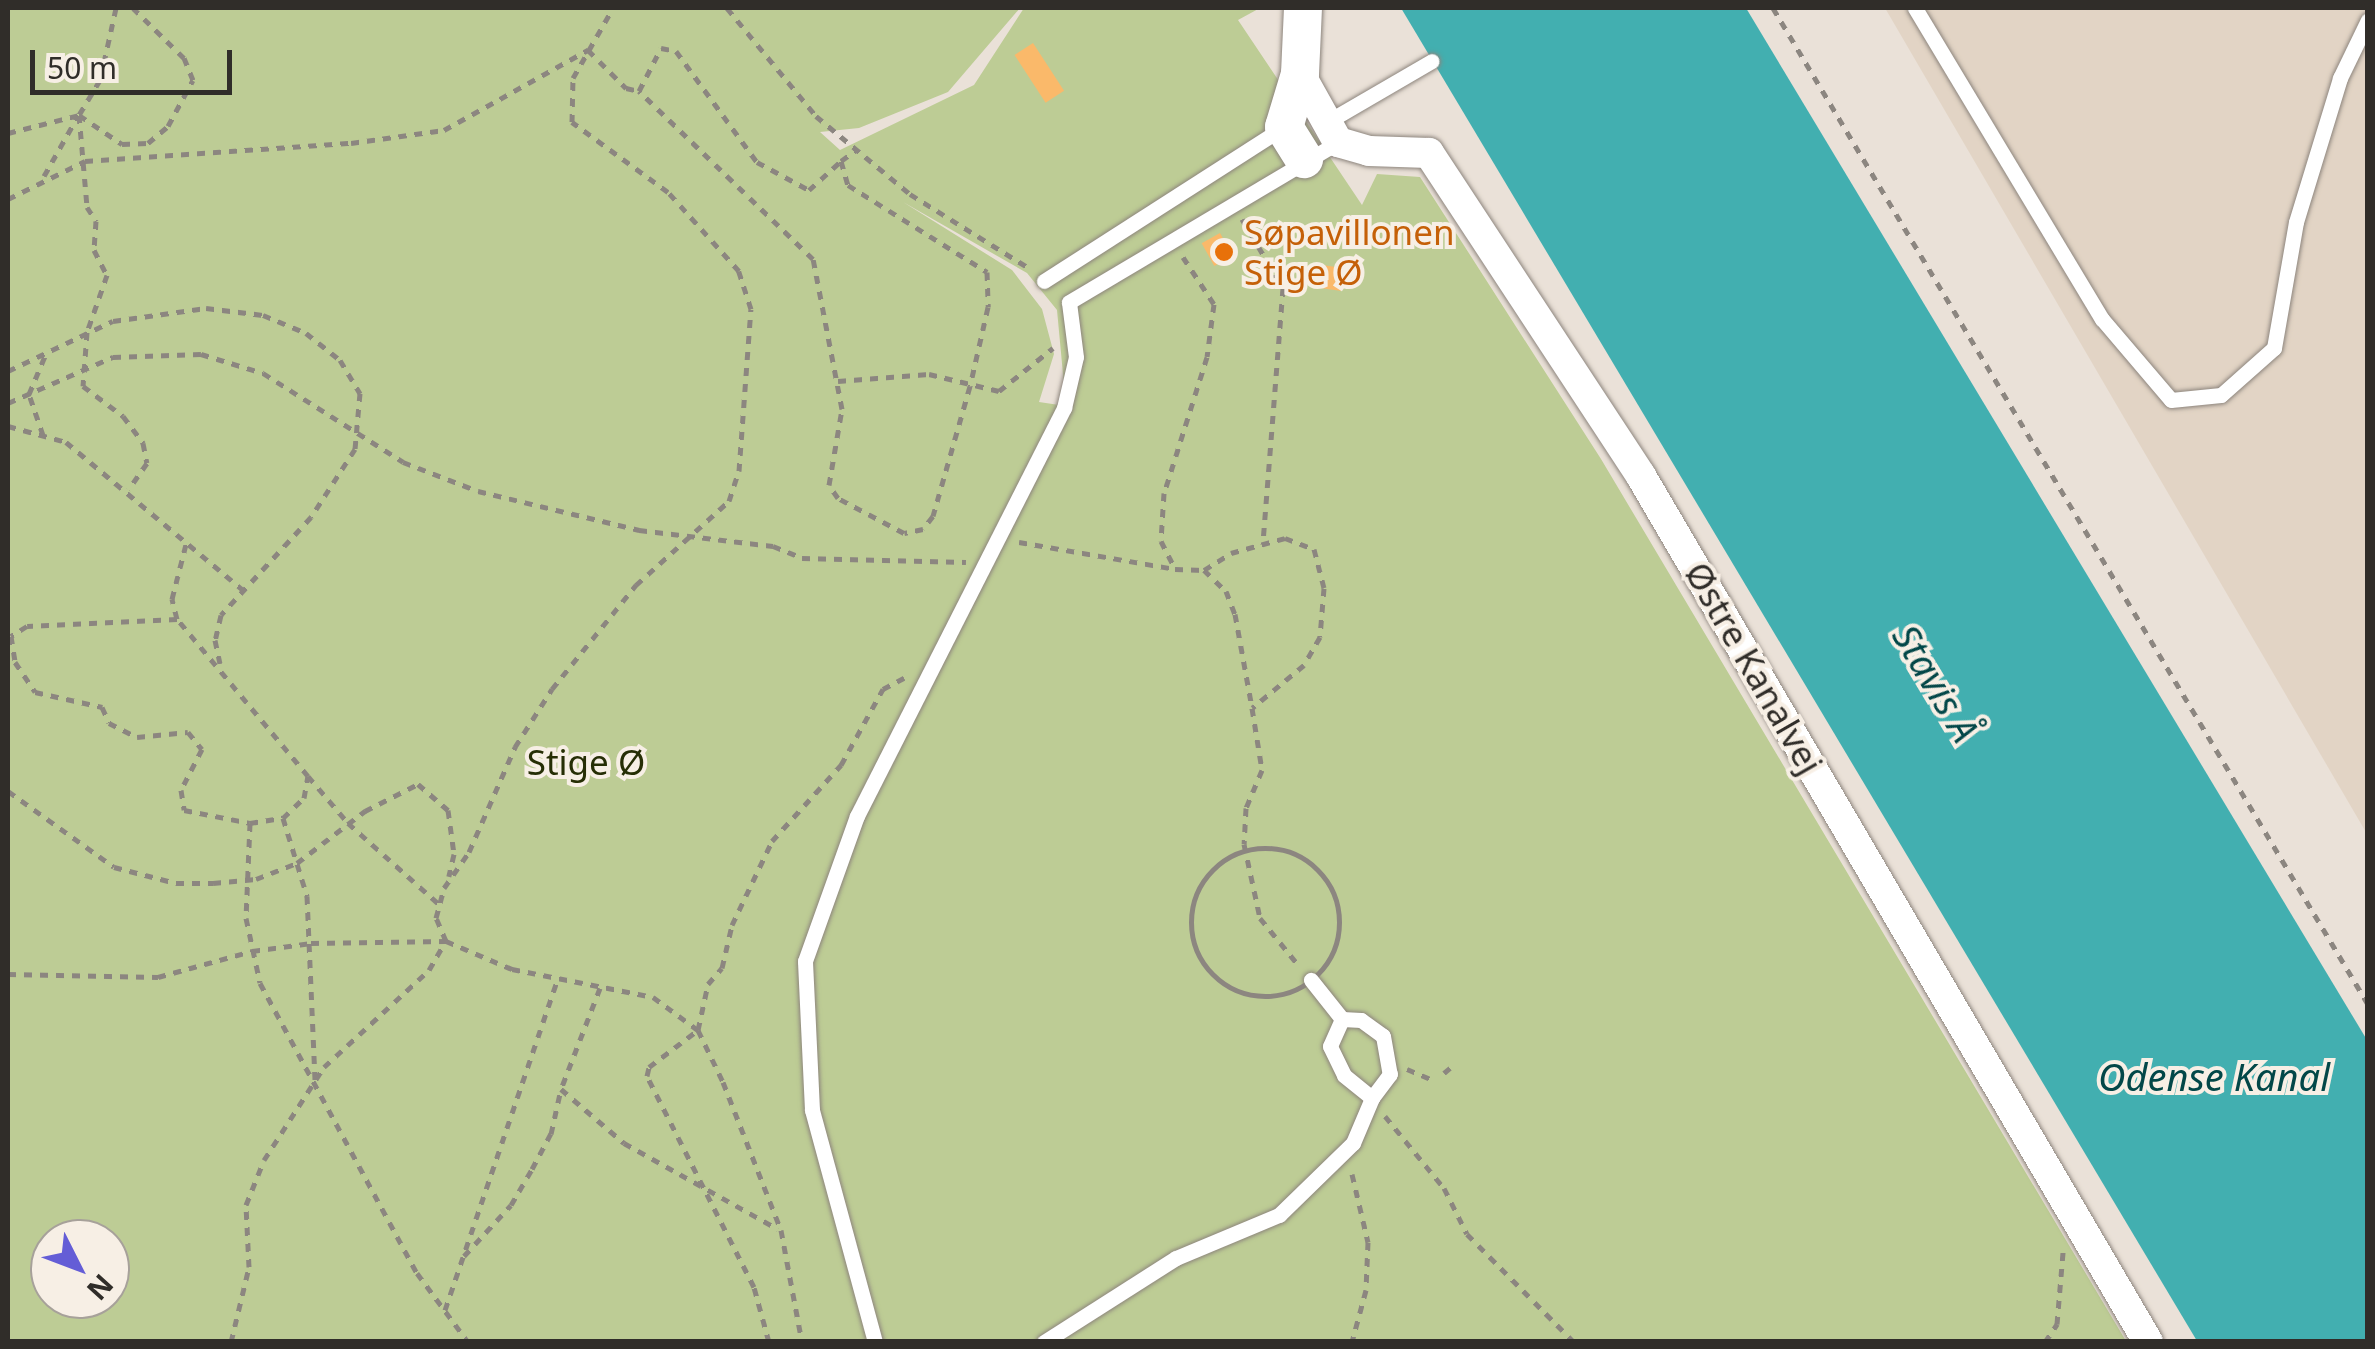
<!DOCTYPE html>
<meta charset="utf-8">
<style>
body{margin:0}
#map{position:relative;width:2375px;height:1349px;overflow:hidden;background:#eae1d8;font-family:"Noto Sans",sans-serif}
div>[style]{position:absolute}
[style*='--x']{left:calc(var(--x)*1px);top:calc(var(--y)*1px);width:calc(var(--w)*1px);rotate:calc(var(--a)*1deg)}
.built>*{inset:0;background:#e2d4c5}
.green>*{inset:0;background:#bdcc95}
.water>*{inset:0;background:#42afb0}
.building>*{inset:0;background:#fab96a;transform-origin:0 0}
.path>*{height:5px;margin-top:-2.5px;transform-origin:0;background:repeating-linear-gradient(90deg,#8c8680 0 8px,transparent 0 16px)}
.path>.ring{margin:-2.5px;padding:0;box-sizing:content-box;background:none;border:5px solid #8c8680;border-radius:50%}
.roads{filter:drop-shadow(0 0 2px #8d857d) drop-shadow(0 0 2px #8d857d)}
.service>*{height:15px;margin:-7.5px;padding:0 7.5px;transform-origin:7.5px;border-radius:7.5px;background:#fff}
.minor>*{height:30px;margin:-15px;padding:0 15px;transform-origin:15px;border-radius:15px;background:#fff}
.tertiary>*{height:38px;margin:-19px;padding:0 19px;transform-origin:19px;border-radius:19px;background:#fff}
.dots>*{width:28px;height:28px;translate:-50% -50%;box-sizing:border-box;border:5px solid #f7efe5;border-radius:50%}
span{translate:-50% -50%;white-space:nowrap;text-align:center;line-height:1.15;-webkit-text-stroke:8px #f7efe5;paint-order:stroke}
.food-label{font-size:35px;color:#c56008}
.left{translate:0 -50%;text-align:left}
.street-label{font-size:35px;color:#302d29}
.park-label{font-size:35px;color:#262e05}
.water-label{font-size:38px;color:#024748;font-style:italic}
.frame{position:absolute;inset:0;border:10px solid #302d29;pointer-events:none}
.north{position:absolute;left:30px;top:1219px;width:100px;height:100px;box-sizing:border-box;background:#f7efe5;border:2px solid #a7a19a;border-radius:50%;rotate:132deg;font-size:28px;font-weight:700;line-height:40px;text-align:center;color:#302d29}
.north::after{content:'';display:block;margin:auto;width:35px;height:45px;background:#645dd6;clip-path:polygon(50% 0,100% 100%,50% 72%,0 100%)}
.scale{position:absolute;left:30px;top:50px;width:202px;height:45px;box-sizing:border-box;border:5px solid #302d29;border-top:0;padding-left:12px;font-size:30px;line-height:35px;white-space:nowrap;color:#302d29;-webkit-text-stroke:8px #f7efe5;paint-order:stroke}
</style>
<div id="map">
<div class="built">
<i style="clip-path:polygon(1885px 8px,2367px 8px,2367px 834px)"></i>
</div>
<div class="green">
<i style="clip-path:polygon(evenodd,8px 8px,1020px 8px,948px 92px,859px 128px,820px 132px,840px 150px,974px 85px,1024px 8px,1260px 8px,1238px 20px,1362px 205px,1377px 174px,1420px 177px,1601px 459px,2126px 1341px,8px 1342px,8px 8px,903px 202px,1027px 273px,1057px 310px,1066px 406px,1039px 402px,1054px 354px,1042px 309px,1012px 270px,903px 202px,8px 8px,50px 1239px,110px 1239px,110px 1299px,50px 1299px,50px 1239px)"></i>
</div>
<div class="water">
<i style="clip-path:polygon(1401px 8px,1746px 8px,2367px 1040px,2367px 1341px,2197px 1341px)"></i>
</div>
<div class="building">
<i style="left:1033px;top:43px;width:57px;height:22px;rotate:57deg"></i>
<i style="left:1220px;top:233px;width:26px;height:21px;rotate:61deg"></i>
<i style="left:1315px;top:264px;width:30px;height:23px;rotate:8deg"></i>
</div>
<div class="path">
<i style="--x:116;--y:8;--w:74;--a:102.5"></i>
<i style="--x:100;--y:80;--w:41;--a:121"></i>
<i style="--x:79;--y:115;--w:92;--a:85"></i>
<i style="--x:87;--y:207;--w:17;--a:57"></i>
<i style="--x:96;--y:221;--w:29;--a:94"></i>
<i style="--x:94;--y:250;--w:28;--a:63"></i>
<i style="--x:107;--y:275;--w:60;--a:109.3"></i>
<i style="--x:87;--y:332;--w:54;--a:94.2"></i>
<i style="--x:83;--y:386;--w:50;--a:36.9"></i>
<i style="--x:123;--y:416;--w:34;--a:53"></i>
<i style="--x:143;--y:443;--w:20;--a:79"></i>
<i style="--x:147;--y:463;--w:32;--a:125"></i>
<i style="--x:727;--y:8;--w:140;--a:50.5"></i>
<i style="--x:816;--y:116;--w:122;--a:39.7"></i>
<i style="--x:910;--y:194;--w:140;--a:31.9"></i>
<i style="--x:1773;--y:8;--w:1160;--a:59.15"></i>
<i style="--x:8;--y:133;--w:73;--a:-14.2"></i>
<i style="--x:79;--y:115;--w:52;--a:34"></i>
<i style="--x:122;--y:144;--w:26;--a:-2"></i>
<i style="--x:148;--y:143;--w:26;--a:-40"></i>
<i style="--x:168;--y:126;--w:52;--a:-61.5"></i>
<i style="--x:193;--y:80;--w:24;--a:-112"></i>
<i style="--x:184;--y:58;--w:71;--a:-135.6"></i>
<i style="--x:841;--y:161;--w:25;--a:74"></i>
<i style="--x:848;--y:185;--w:164;--a:32"></i>
<i style="--x:987;--y:272;--w:35;--a:88"></i>
<i style="--x:988;--y:307;--w:81;--a:102.8"></i>
<i style="--x:970;--y:386;--w:135;--a:105.9"></i>
<i style="--x:933;--y:516;--w:16;--a:128"></i>
<i style="--x:923;--y:529;--w:19;--a:168"></i>
<i style="--x:904;--y:533;--w:75;--a:-152.1"></i>
<i style="--x:838;--y:498;--w:16;--a:-125"></i>
<i style="--x:829;--y:485;--w:77;--a:-80.3"></i>
<i style="--x:842;--y:409;--w:153;--a:-100.9"></i>
<i style="--x:813;--y:259;--w:242;--a:-136"></i>
<i style="--x:639;--y:91;--w:48;--a:-62.9"></i>
<i style="--x:661;--y:48;--w:15;--a:11"></i>
<i style="--x:676;--y:51;--w:137;--a:53.9"></i>
<i style="--x:757;--y:162;--w:59;--a:28.3"></i>
<i style="--x:809;--y:190;--w:43;--a:-42.2"></i>
<i style="--x:841;--y:161;--w:19;--a:-36"></i>
<i style="--x:44;--y:176;--w:69;--a:-60.5"></i>
<i style="--x:8;--y:199;--w:86;--a:-26.3"></i>
<i style="--x:85;--y:161;--w:267;--a:-3.9"></i>
<i style="--x:351;--y:143;--w:94;--a:-8"></i>
<i style="--x:444;--y:130;--w:165;--a:-29.1"></i>
<i style="--x:588;--y:50;--w:54;--a:45"></i>
<i style="--x:626;--y:88;--w:13;--a:13"></i>
<i style="--x:1242;--y:219;--w:80;--a:59.3"></i>
<i style="--x:1283;--y:288;--w:257;--a:94.5"></i>
<i style="--x:1183;--y:257;--w:56;--a:56.6"></i>
<i style="--x:1214;--y:304;--w:53;--a:97.5"></i>
<i style="--x:1207;--y:357;--w:143;--a:107.5"></i>
<i style="--x:1164;--y:493;--w:48;--a:93.6"></i>
<i style="--x:1161;--y:541;--w:31;--a:63"></i>
<i style="--x:1175;--y:569;--w:29;--a:2"></i>
<i style="--x:1204;--y:570;--w:32;--a:-32"></i>
<i style="--x:1231;--y:553;--w:56;--a:-15.5"></i>
<i style="--x:1285;--y:538;--w:31;--a:21"></i>
<i style="--x:1314;--y:549;--w:40;--a:75.6"></i>
<i style="--x:1324;--y:588;--w:49;--a:94.7"></i>
<i style="--x:1320;--y:637;--w:32;--a:120"></i>
<i style="--x:1304;--y:665;--w:67;--a:140.4"></i>
<i style="--x:1252;--y:708;--w:63;--a:80.8"></i>
<i style="--x:1262;--y:770;--w:41;--a:112.8"></i>
<i style="--x:1246;--y:808;--w:36;--a:93"></i>
<i style="--x:1244;--y:844;--w:76;--a:77.8"></i>
<i style="--x:1260;--y:918;--w:63;--a:50.8"></i>
<i style="--x:8;--y:371;--w:116;--a:-25.5"></i>
<i style="--x:113;--y:321;--w:94;--a:-8"></i>
<i style="--x:206;--y:308;--w:57;--a:7"></i>
<i style="--x:263;--y:315;--w:47;--a:22.7"></i>
<i style="--x:306;--y:333;--w:43;--a:38.5"></i>
<i style="--x:340;--y:360;--w:39;--a:59"></i>
<i style="--x:360;--y:393;--w:56;--a:95.1"></i>
<i style="--x:355;--y:449;--w:81;--a:122.9"></i>
<i style="--x:311;--y:517;--w:133;--a:132.6"></i>
<i style="--x:221;--y:615;--w:26;--a:103"></i>
<i style="--x:215;--y:640;--w:24;--a:78"></i>
<i style="--x:838;--y:381;--w:91;--a:-4.4"></i>
<i style="--x:929;--y:374;--w:72;--a:13.7"></i>
<i style="--x:999;--y:391;--w:69;--a:-38.5"></i>
<i style="--x:8;--y:403;--w:115;--a:-23.7"></i>
<i style="--x:113;--y:357;--w:88;--a:-2"></i>
<i style="--x:201;--y:354;--w:65;--a:17"></i>
<i style="--x:263;--y:373;--w:166;--a:32.4"></i>
<i style="--x:403;--y:462;--w:80;--a:21.1"></i>
<i style="--x:478;--y:491;--w:166;--a:13.6"></i>
<i style="--x:639;--y:530;--w:135;--a:6.8"></i>
<i style="--x:773;--y:546;--w:31;--a:22"></i>
<i style="--x:802;--y:558;--w:164;--a:1.4"></i>
<i style="--x:8;--y:426;--w:60;--a:15.4"></i>
<i style="--x:66;--y:442;--w:231;--a:39.9"></i>
<i style="--x:43;--y:435;--w:43;--a:-108.9"></i>
<i style="--x:29;--y:394;--w:41;--a:-67.2"></i>
<i style="--x:1019;--y:542;--w:158;--a:9.8"></i>
<i style="--x:1204;--y:570;--w:30;--a:44"></i>
<i style="--x:1226;--y:591;--w:25;--a:69"></i>
<i style="--x:1235;--y:614;--w:96;--a:79.7"></i>
<i style="--x:177;--y:619;--w:150;--a:177.3"></i>
<i style="--x:27;--y:626;--w:19;--a:148"></i>
<i style="--x:11;--y:636;--w:26;--a:81"></i>
<i style="--x:15;--y:662;--w:36;--a:56"></i>
<i style="--x:35;--y:692;--w:69;--a:12.6"></i>
<i style="--x:102;--y:707;--w:17;--a:66"></i>
<i style="--x:109;--y:723;--w:31;--a:27"></i>
<i style="--x:137;--y:737;--w:51;--a:-5.6"></i>
<i style="--x:188;--y:732;--w:22;--a:51"></i>
<i style="--x:202;--y:749;--w:46;--a:117.1"></i>
<i style="--x:181;--y:790;--w:20;--a:81"></i>
<i style="--x:184;--y:810;--w:67;--a:11.1"></i>
<i style="--x:250;--y:823;--w:33;--a:-9"></i>
<i style="--x:283;--y:818;--w:29;--a:-44"></i>
<i style="--x:304;--y:798;--w:22;--a:-80"></i>
<i style="--x:308;--y:776;--w:204;--a:-129.8"></i>
<i style="--x:177;--y:619;--w:21;--a:-104"></i>
<i style="--x:172;--y:599;--w:61;--a:-75.7"></i>
<i style="--x:308;--y:776;--w:62;--a:49.6"></i>
<i style="--x:348;--y:823;--w:123;--a:41.7"></i>
<i style="--x:8;--y:791;--w:130;--a:35.6"></i>
<i style="--x:114;--y:867;--w:64;--a:14.5"></i>
<i style="--x:176;--y:883;--w:37;--a:0"></i>
<i style="--x:213;--y:883;--w:43;--a:-5.3"></i>
<i style="--x:256;--y:879;--w:44;--a:-21.3"></i>
<i style="--x:297;--y:863;--w:86;--a:-37.4"></i>
<i style="--x:365;--y:811;--w:59;--a:-27"></i>
<i style="--x:418;--y:784;--w:40;--a:41"></i>
<i style="--x:448;--y:810;--w:44;--a:82.2"></i>
<i style="--x:454;--y:854;--w:23;--a:103"></i>
<i style="--x:283;--y:818;--w:82;--a:72.9"></i>
<i style="--x:307;--y:896;--w:185;--a:87.5"></i>
<i style="--x:250;--y:823;--w:95;--a:92.4"></i>
<i style="--x:246;--y:918;--w:66;--a:77.8"></i>
<i style="--x:260;--y:983;--w:330;--a:61.6"></i>
<i style="--x:417;--y:1273;--w:86;--a:53.5"></i>
<i class="ring" style="left:1191px;top:848px;width:143px;height:143px"></i>
<i style="--x:446;--y:941;--w:25;--a:-113"></i>
<i style="--x:436;--y:918;--w:31;--a:-75"></i>
<i style="--x:444;--y:888;--w:44;--a:-55.2"></i>
<i style="--x:469;--y:852;--w:115;--a:-66.3"></i>
<i style="--x:515;--y:747;--w:69;--a:-57.5"></i>
<i style="--x:552;--y:689;--w:134;--a:-51.1"></i>
<i style="--x:636;--y:585;--w:125;--a:-42.1"></i>
<i style="--x:729;--y:501;--w:32;--a:-72"></i>
<i style="--x:739;--y:471;--w:162;--a:-85.8"></i>
<i style="--x:751;--y:309;--w:40;--a:-108"></i>
<i style="--x:739;--y:271;--w:106;--a:-131.9"></i>
<i style="--x:668;--y:192;--w:119;--a:-143.9"></i>
<i style="--x:572;--y:122;--w:44;--a:-88.7"></i>
<i style="--x:573;--y:78;--w:81;--a:-60.3"></i>
<i style="--x:8;--y:974;--w:150;--a:1.1"></i>
<i style="--x:158;--y:977;--w:98;--a:-15.5"></i>
<i style="--x:252;--y:951;--w:60;--a:-7.7"></i>
<i style="--x:311;--y:943;--w:135;--a:-0.8"></i>
<i style="--x:446;--y:941;--w:72;--a:23"></i>
<i style="--x:512;--y:969;--w:144;--a:11.2"></i>
<i style="--x:653;--y:997;--w:56;--a:36.3"></i>
<i style="--x:698;--y:1030;--w:58;--a:64.3"></i>
<i style="--x:723;--y:1082;--w:159;--a:68.6"></i>
<i style="--x:781;--y:1230;--w:114;--a:79.4"></i>
<i style="--x:600;--y:988;--w:108;--a:111.1"></i>
<i style="--x:561;--y:1089;--w:83;--a:40.6"></i>
<i style="--x:624;--y:1143;--w:176;--a:29.2"></i>
<i style="--x:1407;--y:1069;--w:30;--a:23"></i>
<i style="--x:1444;--y:1073;--w:8;--a:-40"></i>
<i style="--x:1385;--y:1116;--w:93;--a:50.7"></i>
<i style="--x:1444;--y:1188;--w:51;--a:63.4"></i>
<i style="--x:1467;--y:1234;--w:152;--a:45.3"></i>
<i style="--x:1352;--y:1174;--w:70;--a:76.8"></i>
<i style="--x:1368;--y:1242;--w:48;--a:92.4"></i>
<i style="--x:1366;--y:1290;--w:54;--a:105.1"></i>
<i style="--x:464;--y:1256;--w:69;--a:-47.3"></i>
<i style="--x:511;--y:1205;--w:42;--a:-59.7"></i>
<i style="--x:532;--y:1169;--w:40;--a:-62"></i>
<i style="--x:551;--y:1134;--w:46;--a:-77.5"></i>
<i style="--x:445;--y:1310;--w:351;--a:-71.2"></i>
<i style="--x:231;--y:1342;--w:77;--a:-76.5"></i>
<i style="--x:249;--y:1267;--w:62;--a:-92.8"></i>
<i style="--x:246;--y:1205;--w:48;--a:-68.2"></i>
<i style="--x:264;--y:1160;--w:111;--a:-57.2"></i>
<i style="--x:324;--y:1067;--w:143;--a:-42.7"></i>
<i style="--x:429;--y:970;--w:34;--a:-60"></i>
<i style="--x:769;--y:1342;--w:57;--a:-105.3"></i>
<i style="--x:754;--y:1287;--w:237;--a:-116.9"></i>
<i style="--x:647;--y:1076;--w:9;--a:-77"></i>
<i style="--x:649;--y:1067;--w:61;--a:-37.1"></i>
<i style="--x:698;--y:1030;--w:47;--a:-77.7"></i>
<i style="--x:708;--y:984;--w:21;--a:-49"></i>
<i style="--x:722;--y:968;--w:44;--a:-76.9"></i>
<i style="--x:732;--y:925;--w:93;--a:-64.5"></i>
<i style="--x:772;--y:841;--w:103;--a:-47.8"></i>
<i style="--x:841;--y:765;--w:87;--a:-61.1"></i>
<i style="--x:883;--y:689;--w:24;--a:-28"></i>
<i style="--x:2045;--y:1342;--w:22;--a:-56"></i>
<i style="--x:2057;--y:1324;--w:72;--a:-85.2"></i>
</div>
<div class="roads">
<div class="service">
<i style="--x:1915;--y:8;--w:363;--a:59"></i>
<i style="--x:2102;--y:319;--w:106;--a:49.6"></i>
<i style="--x:2171;--y:400;--w:50;--a:-5.7"></i>
<i style="--x:2221;--y:395;--w:71;--a:-41.6"></i>
<i style="--x:2274;--y:348;--w:128;--a:-80.1"></i>
<i style="--x:2296;--y:222;--w:151;--a:-73"></i>
<i style="--x:2340;--y:78;--w:64;--a:-64.2"></i>
<i style="--x:1327;--y:122;--w:121;--a:-30.2"></i>
<i style="--x:1044;--y:281;--w:285;--a:-32.7"></i>
<i style="--x:1342;--y:1019;--w:19;--a:3"></i>
<i style="--x:1361;--y:1020;--w:27;--a:36"></i>
<i style="--x:1383;--y:1036;--w:39;--a:80"></i>
<i style="--x:1390;--y:1074;--w:30;--a:127"></i>
<i style="--x:875;--y:1342;--w:240;--a:-105.2"></i>
<i style="--x:812;--y:1110;--w:149;--a:-92.7"></i>
<i style="--x:805;--y:961;--w:154;--a:-70.3"></i>
<i style="--x:857;--y:816;--w:458;--a:-63.1"></i>
<i style="--x:1064;--y:408;--w:52;--a:-76.8"></i>
<i style="--x:1076;--y:357;--w:55;--a:-97.3"></i>
<i style="--x:1069;--y:302;--w:313;--a:-30.7"></i>
<i style="--x:1044;--y:1342;--w:156;--a:-32.5"></i>
<i style="--x:1176;--y:1258;--w:112;--a:-22.7"></i>
<i style="--x:1279;--y:1215;--w:103;--a:-44.2"></i>
<i style="--x:1353;--y:1143;--w:49;--a:-67.1"></i>
<i style="--x:1372;--y:1098;--w:36;--a:-141"></i>
<i style="--x:1344;--y:1075;--w:32;--a:-116"></i>
<i style="--x:1330;--y:1046;--w:30;--a:-66"></i>
<i style="--x:1342;--y:1019;--w:50;--a:-128.5"></i>
</div>
<div class="minor">
<i style="--x:1300;--y:74;--w:78;--a:60.8"></i>
<i style="--x:1338;--y:142;--w:32;--a:16"></i>
<i style="--x:1369;--y:151;--w:60;--a:1.9"></i>
<i style="--x:1429;--y:153;--w:386;--a:56.7"></i>
<i style="--x:1641;--y:476;--w:1003;--a:59.65"></i>
</div>
<div class="tertiary">
<i style="--x:1303;--y:8;--w:66;--a:92.6"></i>
<i style="--x:1300;--y:74;--w:55;--a:106.8"></i>
<i style="--x:1284;--y:127;--w:38;--a:58"></i>
</div>
</div>
<div class="dots">
<i style="left:1224px;top:252px;background:#e8710a"></i>
</div>
<div class="food-label">
<span class="left" style="left:1244px;top:252px">Søpavillonen<br>Stige Ø</span>
</div>
<div class="street-label">
<span style="left:1754px;top:668px;rotate:60deg">Østre Kanalvej</span>
</div>
<div class="park-label">
<span style="left:586px;top:762px">Stige Ø</span>
</div>
<div class="water-label">
<span style="left:1936px;top:683px;rotate:59deg">Stavis Å</span>
<span style="left:2214px;top:1077px">Odense Kanal</span>
</div>
<div class="frame"></div>
<div class="north">N</div>
<div class="scale">50 m</div>
</div>
